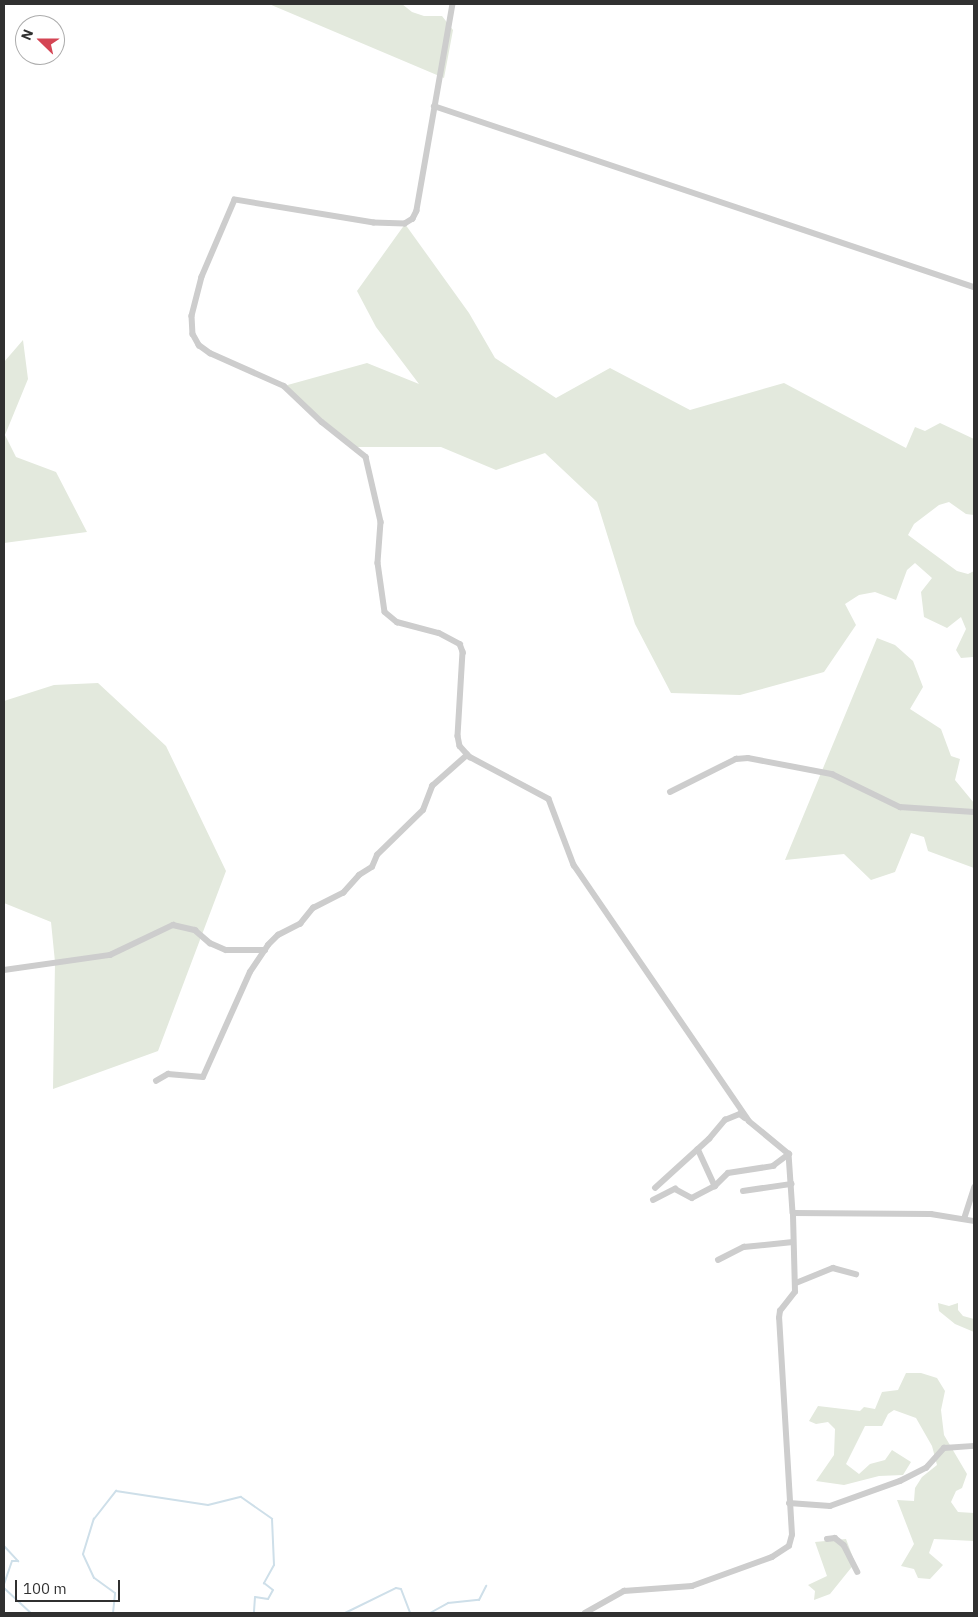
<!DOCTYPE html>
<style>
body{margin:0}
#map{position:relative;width:978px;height:1617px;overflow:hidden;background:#fff;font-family:"IBM Plex Sans",sans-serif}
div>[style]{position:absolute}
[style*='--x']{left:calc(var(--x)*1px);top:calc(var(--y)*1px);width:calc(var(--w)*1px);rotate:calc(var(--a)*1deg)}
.green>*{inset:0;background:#e3e9dd}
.stream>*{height:2px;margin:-1px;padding:0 1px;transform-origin:1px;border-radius:1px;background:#cedfe9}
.minor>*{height:5.5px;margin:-2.75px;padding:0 2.75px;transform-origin:2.75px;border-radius:2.75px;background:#cdcdcd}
span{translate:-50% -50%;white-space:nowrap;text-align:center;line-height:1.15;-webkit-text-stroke:5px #fff;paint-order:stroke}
.frame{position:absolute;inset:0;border:5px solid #303030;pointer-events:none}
.north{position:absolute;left:15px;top:15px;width:50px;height:50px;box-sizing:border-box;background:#fff;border:1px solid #acacac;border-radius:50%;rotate:292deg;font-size:14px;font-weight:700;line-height:20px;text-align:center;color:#303030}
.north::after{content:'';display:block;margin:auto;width:18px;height:22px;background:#d44554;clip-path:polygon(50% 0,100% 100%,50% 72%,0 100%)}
.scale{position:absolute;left:15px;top:1580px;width:105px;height:22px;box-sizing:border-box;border:2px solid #303030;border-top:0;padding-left:6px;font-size:15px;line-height:18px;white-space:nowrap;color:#303030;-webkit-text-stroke:4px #fff;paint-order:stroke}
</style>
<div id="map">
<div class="green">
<i style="clip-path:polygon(269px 4px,402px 4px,412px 12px,424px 16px,442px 16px,453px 30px,444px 78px)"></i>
<i style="clip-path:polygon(405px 224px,469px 313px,495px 358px,556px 398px,610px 368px,690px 410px,784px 383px,906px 448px,915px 427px,925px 431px,940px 423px,974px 439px,974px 515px,966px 514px,949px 502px,939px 505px,914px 524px,908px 535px,957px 571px,968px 574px,974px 571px,973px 657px,961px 658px,956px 650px,966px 629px,961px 617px,947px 628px,924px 617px,921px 592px,932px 578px,915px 563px,907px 570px,896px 600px,875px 592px,859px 595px,845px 604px,856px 625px,824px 672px,740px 695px,671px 693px,635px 624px,597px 502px,545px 453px,496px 470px,441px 447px,355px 447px,284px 386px,367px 363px,419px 384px,376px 327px,357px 291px)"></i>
<i style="clip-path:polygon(23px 340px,28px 379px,5px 435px,16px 457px,56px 472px,87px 532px,4px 543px,4px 362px)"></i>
<i style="clip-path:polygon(877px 638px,895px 645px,913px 661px,923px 687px,910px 709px,941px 729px,951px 756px,960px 759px,955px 780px,974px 803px,974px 868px,928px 851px,924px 837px,911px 833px,895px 872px,871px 880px,844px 854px,785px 860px)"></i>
<i style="clip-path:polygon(98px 683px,166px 746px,226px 871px,158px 1051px,53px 1089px,55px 962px,51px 922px,4px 903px,4px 701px,54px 685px)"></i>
<i style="clip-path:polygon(938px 1303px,949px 1306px,958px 1303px,958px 1310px,963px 1316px,974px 1319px,974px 1332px,955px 1324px,939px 1311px)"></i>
<i style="clip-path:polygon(906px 1373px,921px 1373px,937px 1378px,945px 1391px,941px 1410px,944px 1435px,967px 1474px,962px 1488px,956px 1491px,951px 1502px,958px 1512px,974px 1513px,974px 1541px,934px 1539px,929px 1553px,943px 1565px,930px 1579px,918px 1578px,914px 1569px,901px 1566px,914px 1544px,897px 1500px,914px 1501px,915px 1488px,922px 1477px,937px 1465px,932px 1446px,916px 1418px,894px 1410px,888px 1414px,882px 1426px,865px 1426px,846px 1464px,859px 1474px,870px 1464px,885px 1460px,892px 1450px,911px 1462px,903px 1475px,879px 1476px,844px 1485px,816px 1481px,834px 1455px,835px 1429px,828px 1422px,816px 1424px,809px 1421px,818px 1406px,860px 1411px,864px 1407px,875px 1409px,882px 1392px,898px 1390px)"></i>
<i style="clip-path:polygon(846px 1539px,855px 1563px,830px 1594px,814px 1600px,815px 1591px,808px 1585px,827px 1576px,815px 1542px)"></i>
</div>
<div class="stream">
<i style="--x:4;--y:1546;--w:21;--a:47"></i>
<i style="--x:18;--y:1561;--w:6;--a:180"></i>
<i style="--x:12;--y:1561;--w:24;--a:109"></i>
<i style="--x:4;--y:1588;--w:37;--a:43"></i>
<i style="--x:113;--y:1613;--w:20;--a:-84"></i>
<i style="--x:115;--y:1593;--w:26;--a:-144"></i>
<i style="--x:94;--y:1578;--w:26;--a:-115"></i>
<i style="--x:83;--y:1554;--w:37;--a:-73"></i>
<i style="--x:94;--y:1519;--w:36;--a:-52"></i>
<i style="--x:116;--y:1491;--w:93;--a:8.7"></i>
<i style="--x:208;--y:1505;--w:34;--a:-14"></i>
<i style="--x:241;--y:1497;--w:38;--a:35"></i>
<i style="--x:272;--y:1519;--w:46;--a:87.5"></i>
<i style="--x:274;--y:1565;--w:21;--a:119"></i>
<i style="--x:264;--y:1583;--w:11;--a:38"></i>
<i style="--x:273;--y:1590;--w:10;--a:119"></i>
<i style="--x:268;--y:1599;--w:13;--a:-171"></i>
<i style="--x:255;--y:1597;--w:16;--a:94"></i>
<i style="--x:345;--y:1613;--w:57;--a:-26.1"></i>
<i style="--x:396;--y:1588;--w:5;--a:11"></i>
<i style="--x:401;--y:1589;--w:26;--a:69"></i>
<i style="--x:430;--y:1613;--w:21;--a:-29"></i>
<i style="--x:448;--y:1603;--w:31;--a:-6"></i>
<i style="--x:479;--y:1600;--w:16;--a:-63"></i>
</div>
<div class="minor">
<i style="--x:453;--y:4;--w:210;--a:99.9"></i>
<i style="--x:417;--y:211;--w:9;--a:117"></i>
<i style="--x:413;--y:219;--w:9;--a:148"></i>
<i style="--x:405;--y:224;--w:31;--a:-178"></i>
<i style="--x:374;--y:223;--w:141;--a:-170.6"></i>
<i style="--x:235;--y:200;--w:84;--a:113.2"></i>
<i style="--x:202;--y:277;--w:40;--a:104.4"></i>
<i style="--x:192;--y:316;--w:18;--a:87"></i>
<i style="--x:193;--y:334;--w:13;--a:61"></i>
<i style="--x:199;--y:345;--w:14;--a:36"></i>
<i style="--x:210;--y:353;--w:81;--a:24"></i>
<i style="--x:284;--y:386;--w:52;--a:43.5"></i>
<i style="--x:322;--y:422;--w:56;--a:38.5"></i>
<i style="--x:366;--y:457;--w:67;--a:77"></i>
<i style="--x:381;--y:522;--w:41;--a:94.2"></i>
<i style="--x:378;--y:563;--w:49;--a:81.9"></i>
<i style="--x:385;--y:612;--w:16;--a:40"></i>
<i style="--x:397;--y:622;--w:43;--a:14.7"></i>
<i style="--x:439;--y:633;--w:24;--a:28"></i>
<i style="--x:460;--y:644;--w:9;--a:69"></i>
<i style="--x:463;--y:652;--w:84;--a:93.4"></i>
<i style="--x:458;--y:736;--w:10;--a:79"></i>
<i style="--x:460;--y:746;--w:15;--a:48"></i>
<i style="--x:470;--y:757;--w:89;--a:28"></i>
<i style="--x:549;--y:799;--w:71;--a:69.3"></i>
<i style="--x:574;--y:865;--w:310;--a:55.6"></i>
<i style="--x:749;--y:1121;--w:52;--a:39.5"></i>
<i style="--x:789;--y:1154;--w:59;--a:86.1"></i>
<i style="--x:434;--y:106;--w:570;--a:18.53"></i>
<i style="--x:670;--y:792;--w:74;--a:-26.6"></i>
<i style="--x:736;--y:759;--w:12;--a:-5"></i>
<i style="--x:748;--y:758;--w:86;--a:10.8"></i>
<i style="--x:832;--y:774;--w:76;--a:25.9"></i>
<i style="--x:900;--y:807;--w:74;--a:3.9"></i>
<i style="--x:4;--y:970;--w:107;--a:-8.1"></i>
<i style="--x:110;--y:955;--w:70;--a:-25.5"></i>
<i style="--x:173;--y:925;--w:23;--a:13"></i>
<i style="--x:195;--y:930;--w:20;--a:41"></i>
<i style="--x:210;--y:943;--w:17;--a:24"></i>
<i style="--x:226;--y:950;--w:39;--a:0"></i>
<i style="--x:156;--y:1081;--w:14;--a:-30"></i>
<i style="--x:168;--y:1074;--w:35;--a:5"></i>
<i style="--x:203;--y:1077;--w:115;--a:-65.9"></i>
<i style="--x:250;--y:972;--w:32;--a:-56"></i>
<i style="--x:268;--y:945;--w:14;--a:-45"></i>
<i style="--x:278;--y:935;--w:25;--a:-27"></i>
<i style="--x:300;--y:924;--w:21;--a:-51"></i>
<i style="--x:313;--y:908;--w:34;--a:-27"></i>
<i style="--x:343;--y:893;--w:24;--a:-48"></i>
<i style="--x:359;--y:875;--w:15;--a:-32"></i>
<i style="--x:372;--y:867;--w:13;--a:-67"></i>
<i style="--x:377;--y:855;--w:64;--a:-44.4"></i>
<i style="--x:423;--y:810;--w:26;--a:-69"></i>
<i style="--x:432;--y:786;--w:47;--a:-41.5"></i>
<i style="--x:698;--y:1149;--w:41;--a:65.3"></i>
<i style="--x:655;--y:1188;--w:73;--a:-42.2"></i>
<i style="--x:709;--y:1139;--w:25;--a:-50"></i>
<i style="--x:725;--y:1120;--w:16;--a:-22"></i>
<i style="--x:740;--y:1114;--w:6;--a:39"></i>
<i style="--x:743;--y:1191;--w:49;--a:-8.3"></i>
<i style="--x:653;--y:1200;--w:25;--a:-27"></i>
<i style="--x:675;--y:1189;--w:19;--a:28"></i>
<i style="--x:692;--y:1198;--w:26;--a:-28"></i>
<i style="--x:715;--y:1186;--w:18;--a:-45"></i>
<i style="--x:728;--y:1173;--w:46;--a:-8.8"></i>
<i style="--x:773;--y:1166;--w:20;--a:-37"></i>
<i style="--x:964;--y:1219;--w:33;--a:-72"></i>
<i style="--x:718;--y:1260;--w:29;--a:-27"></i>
<i style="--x:744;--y:1247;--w:49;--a:-5.8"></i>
<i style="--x:796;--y:1283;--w:40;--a:-22"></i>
<i style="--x:833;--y:1268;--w:24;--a:15"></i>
<i style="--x:789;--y:1503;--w:41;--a:4.2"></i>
<i style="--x:830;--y:1506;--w:74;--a:-19.7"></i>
<i style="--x:900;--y:1481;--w:29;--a:-27"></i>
<i style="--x:926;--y:1468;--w:27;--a:-48"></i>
<i style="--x:944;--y:1448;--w:30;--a:-4"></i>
<i style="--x:827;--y:1539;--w:8;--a:-7"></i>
<i style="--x:835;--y:1538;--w:11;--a:38"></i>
<i style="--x:844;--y:1545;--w:30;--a:63"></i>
<i style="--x:585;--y:1613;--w:45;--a:-29.4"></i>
<i style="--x:624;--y:1591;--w:68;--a:-4.2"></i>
<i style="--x:692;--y:1586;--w:85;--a:-19.9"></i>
<i style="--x:772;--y:1557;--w:20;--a:-33"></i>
<i style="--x:789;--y:1546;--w:11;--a:-75"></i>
<i style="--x:792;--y:1535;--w:217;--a:-93.4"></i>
<i style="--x:779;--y:1318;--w:7;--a:-82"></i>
<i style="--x:780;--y:1311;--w:24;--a:-52"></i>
<i style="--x:795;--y:1292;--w:79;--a:-91.5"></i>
<i style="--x:793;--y:1213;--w:138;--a:0.4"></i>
<i style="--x:931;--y:1214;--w:44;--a:9.2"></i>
</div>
<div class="frame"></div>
<div class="north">N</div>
<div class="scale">100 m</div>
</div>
